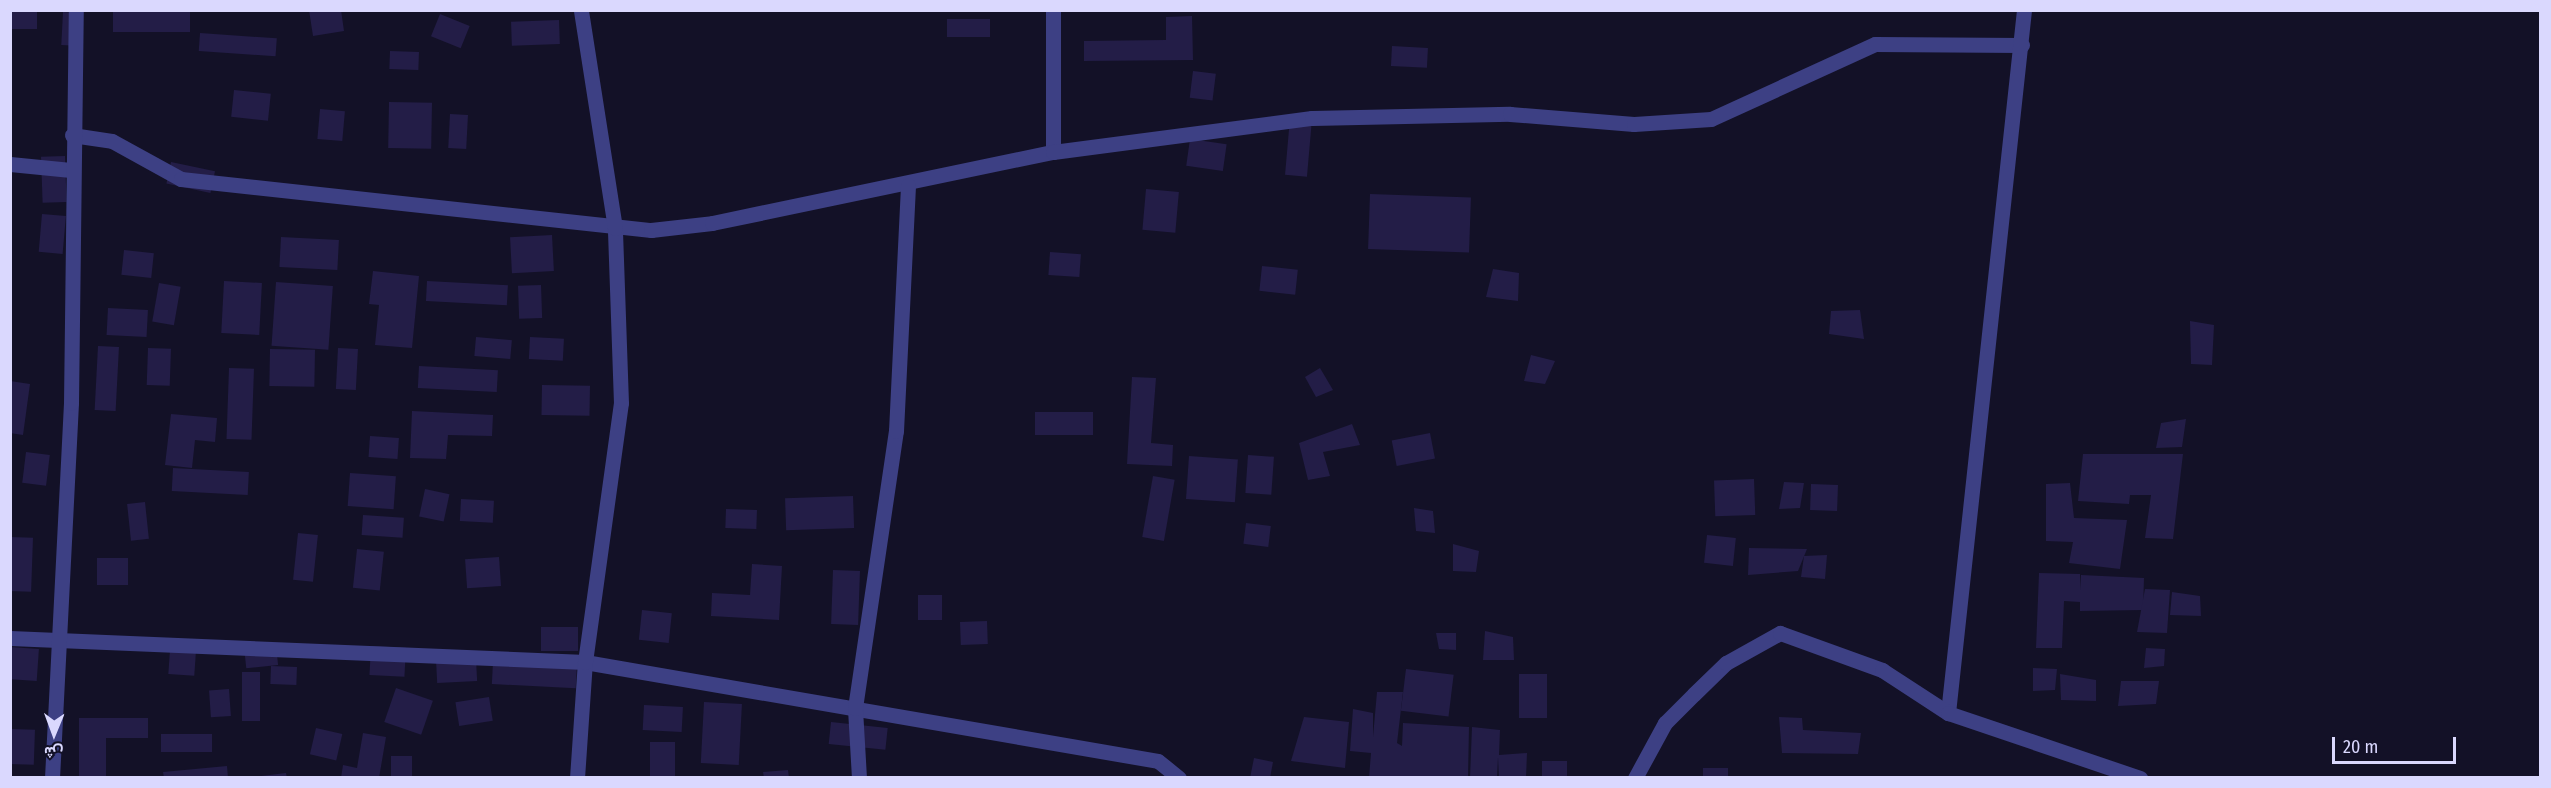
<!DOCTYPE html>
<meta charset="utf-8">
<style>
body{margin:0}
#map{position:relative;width:2551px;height:788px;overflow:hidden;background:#131127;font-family:"Fira Sans Condensed",Vazirmatn,sans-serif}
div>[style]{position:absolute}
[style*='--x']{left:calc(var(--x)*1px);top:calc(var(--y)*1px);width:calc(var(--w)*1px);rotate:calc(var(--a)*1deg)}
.building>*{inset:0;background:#231d47;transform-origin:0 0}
.street>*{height:15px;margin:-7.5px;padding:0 7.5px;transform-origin:7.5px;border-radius:7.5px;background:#3d4084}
span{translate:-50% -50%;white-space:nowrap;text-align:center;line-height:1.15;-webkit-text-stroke:5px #131127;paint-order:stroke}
.frame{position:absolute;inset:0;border:12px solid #dad8fe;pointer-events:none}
.north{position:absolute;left:24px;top:704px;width:60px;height:60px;-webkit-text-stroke:4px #131127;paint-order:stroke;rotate:181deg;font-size:16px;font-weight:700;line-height:24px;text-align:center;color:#dad8fe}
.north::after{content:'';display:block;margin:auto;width:21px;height:27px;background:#dad8fe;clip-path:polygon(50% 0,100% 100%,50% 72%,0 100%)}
.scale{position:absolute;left:2332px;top:737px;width:124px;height:27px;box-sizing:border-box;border:3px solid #dad8fe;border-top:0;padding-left:8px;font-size:18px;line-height:21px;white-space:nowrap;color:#dad8fe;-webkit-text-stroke:4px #131127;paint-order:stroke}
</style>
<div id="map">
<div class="building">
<i style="left:10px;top:10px;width:27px;height:19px"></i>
<i style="left:113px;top:10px;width:77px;height:22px"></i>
<i style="clip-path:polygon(309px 10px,341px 10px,344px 31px,313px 36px)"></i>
<i style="left:63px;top:12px;width:19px;height:33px;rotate:3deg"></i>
<i style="left:440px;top:14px;width:32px;height:24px;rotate:22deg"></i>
<i style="clip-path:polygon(1192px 16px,1193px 60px,1084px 61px,1084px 41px,1166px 40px,1166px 17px)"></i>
<i style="left:990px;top:19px;width:18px;height:43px;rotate:90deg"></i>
<i style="left:559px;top:20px;width:24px;height:48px;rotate:88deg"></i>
<i style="left:200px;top:33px;width:77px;height:18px;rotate:4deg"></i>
<i style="left:1392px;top:46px;width:36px;height:20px;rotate:3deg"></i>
<i style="left:390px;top:51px;width:29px;height:18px;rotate:2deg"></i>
<i style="left:1193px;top:71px;width:23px;height:27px;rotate:7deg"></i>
<i style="left:234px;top:90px;width:37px;height:27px;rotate:6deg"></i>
<i style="left:389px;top:102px;width:43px;height:46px;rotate:1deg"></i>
<i style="left:320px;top:109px;width:25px;height:30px;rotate:5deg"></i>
<i style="left:450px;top:114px;width:18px;height:34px;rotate:3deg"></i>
<i style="left:1290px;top:118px;width:22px;height:57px;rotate:5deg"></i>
<i style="left:1190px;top:139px;width:37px;height:27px;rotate:8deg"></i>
<i style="left:65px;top:156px;width:46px;height:24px;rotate:88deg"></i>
<i style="left:171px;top:162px;width:45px;height:22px;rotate:12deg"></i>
<i style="left:1146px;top:189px;width:33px;height:41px;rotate:5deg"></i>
<i style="left:1370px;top:194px;width:101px;height:55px;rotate:2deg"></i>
<i style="left:42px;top:214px;width:24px;height:38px;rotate:5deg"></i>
<i style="left:552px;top:235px;width:36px;height:42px;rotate:87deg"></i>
<i style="left:281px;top:237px;width:58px;height:30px;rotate:3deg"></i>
<i style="left:124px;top:250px;width:30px;height:25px;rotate:6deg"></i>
<i style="left:1050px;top:252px;width:31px;height:23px;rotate:4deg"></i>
<i style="left:1262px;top:266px;width:36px;height:25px;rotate:6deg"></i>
<i style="clip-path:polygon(1493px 269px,1519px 273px,1518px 301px,1486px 297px)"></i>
<i style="clip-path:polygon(373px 271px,419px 276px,412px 348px,375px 345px,379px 305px,369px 304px)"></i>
<i style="left:224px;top:281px;width:38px;height:52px;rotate:3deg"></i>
<i style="left:427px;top:281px;width:81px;height:20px;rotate:3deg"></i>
<i style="left:276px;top:282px;width:57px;height:64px;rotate:4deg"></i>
<i style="left:159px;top:283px;width:22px;height:39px;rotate:10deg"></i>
<i style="left:541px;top:285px;width:33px;height:23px;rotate:88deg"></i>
<i style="left:108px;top:308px;width:40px;height:27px;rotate:3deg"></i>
<i style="clip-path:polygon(1860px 310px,1864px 339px,1829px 334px,1831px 311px)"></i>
<i style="clip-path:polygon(2190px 321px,2214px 325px,2212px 365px,2191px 364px)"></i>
<i style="left:476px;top:337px;width:36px;height:19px;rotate:5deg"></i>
<i style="left:530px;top:337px;width:34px;height:22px;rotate:3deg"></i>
<i style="left:98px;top:346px;width:21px;height:64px;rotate:3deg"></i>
<i style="left:148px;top:348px;width:23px;height:37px;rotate:2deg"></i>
<i style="left:338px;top:348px;width:20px;height:41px;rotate:3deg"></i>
<i style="left:270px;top:349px;width:45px;height:37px;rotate:1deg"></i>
<i style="clip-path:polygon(1531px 355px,1555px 361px,1545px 384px,1524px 381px)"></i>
<i style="left:419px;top:366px;width:79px;height:22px;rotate:3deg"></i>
<i style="left:229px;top:368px;width:25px;height:71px;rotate:2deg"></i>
<i style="clip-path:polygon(1320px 368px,1333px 390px,1316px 397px,1305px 377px)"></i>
<i style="clip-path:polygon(1132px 377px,1156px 378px,1151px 443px,1173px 445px,1172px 466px,1127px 464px)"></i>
<i style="clip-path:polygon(10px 381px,30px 384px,23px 435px,10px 433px)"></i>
<i style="left:542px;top:385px;width:48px;height:30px;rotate:1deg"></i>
<i style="clip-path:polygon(412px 411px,493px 415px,492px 436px,448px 435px,446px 459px,410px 458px)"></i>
<i style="left:1093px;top:412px;width:23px;height:58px;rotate:90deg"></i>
<i style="clip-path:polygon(171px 414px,217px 418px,215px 442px,195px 440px,192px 468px,165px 465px)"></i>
<i style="clip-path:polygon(2186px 419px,2182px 447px,2156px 448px,2161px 423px)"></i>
<i style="clip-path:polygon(1352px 424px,1360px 445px,1323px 452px,1330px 476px,1308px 480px,1299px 443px)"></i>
<i style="left:1430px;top:433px;width:26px;height:39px;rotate:79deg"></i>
<i style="left:370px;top:436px;width:29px;height:21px;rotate:4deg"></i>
<i style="left:26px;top:452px;width:24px;height:31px;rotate:7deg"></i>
<i style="clip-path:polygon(2083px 454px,2183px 454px,2173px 539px,2145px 538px,2151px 495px,2130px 495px,2129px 504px,2078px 501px)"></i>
<i style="left:1248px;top:455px;width:26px;height:38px;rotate:4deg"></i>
<i style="left:1189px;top:456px;width:49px;height:43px;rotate:4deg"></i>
<i style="left:173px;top:468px;width:76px;height:23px;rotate:3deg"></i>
<i style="left:350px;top:473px;width:46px;height:33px;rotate:4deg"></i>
<i style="left:1153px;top:476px;width:22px;height:62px;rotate:10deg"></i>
<i style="left:1754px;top:479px;width:36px;height:40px;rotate:88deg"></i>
<i style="clip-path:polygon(1784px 482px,1804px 483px,1800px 508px,1779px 509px)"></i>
<i style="clip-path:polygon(2070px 483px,2074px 518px,2127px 520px,2120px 569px,2069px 563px,2073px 542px,2046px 541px,2046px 484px)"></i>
<i style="left:1811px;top:484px;width:27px;height:26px;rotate:2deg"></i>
<i style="left:425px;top:489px;width:25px;height:28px;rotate:12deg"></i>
<i style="left:853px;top:496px;width:32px;height:68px;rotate:88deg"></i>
<i style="left:461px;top:499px;width:33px;height:22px;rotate:3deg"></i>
<i style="left:145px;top:502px;width:37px;height:18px;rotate:84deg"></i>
<i style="clip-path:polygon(1414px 508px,1433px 511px,1435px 533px,1416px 531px)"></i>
<i style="left:726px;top:509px;width:31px;height:19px;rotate:2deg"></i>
<i style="left:363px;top:515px;width:41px;height:20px;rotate:4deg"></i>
<i style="left:1246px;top:523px;width:25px;height:21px;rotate:7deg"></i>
<i style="left:298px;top:533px;width:20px;height:47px;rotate:6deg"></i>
<i style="left:1707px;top:535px;width:29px;height:28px;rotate:6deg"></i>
<i style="left:10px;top:537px;width:23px;height:54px;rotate:2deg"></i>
<i style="clip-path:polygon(1453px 544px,1479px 551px,1476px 572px,1453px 571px)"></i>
<i style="clip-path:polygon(1749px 548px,1807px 549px,1798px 571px,1748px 575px)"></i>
<i style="left:357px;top:549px;width:27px;height:39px;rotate:6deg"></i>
<i style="clip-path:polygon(1827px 555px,1825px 579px,1801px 577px,1804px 556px)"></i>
<i style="left:499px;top:557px;width:29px;height:34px;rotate:86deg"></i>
<i style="left:128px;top:558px;width:27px;height:31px;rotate:90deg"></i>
<i style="clip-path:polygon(752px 564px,782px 566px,779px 620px,711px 616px,712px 593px,750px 595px)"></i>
<i style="left:833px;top:570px;width:27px;height:54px;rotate:2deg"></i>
<i style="clip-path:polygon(2039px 573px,2080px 574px,2080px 590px,2081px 575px,2144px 578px,2143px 610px,2080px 611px,2080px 602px,2064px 601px,2062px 648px,2036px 648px)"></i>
<i style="clip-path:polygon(2145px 589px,2170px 590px,2167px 633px,2137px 632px)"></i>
<i style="clip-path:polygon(2172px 592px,2200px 596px,2201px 616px,2170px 615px)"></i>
<i style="left:918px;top:595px;width:24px;height:25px"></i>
<i style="left:642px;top:610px;width:30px;height:30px;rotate:6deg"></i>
<i style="left:987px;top:621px;width:23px;height:27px;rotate:88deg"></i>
<i style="left:541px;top:627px;width:37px;height:24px"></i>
<i style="clip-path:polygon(1485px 631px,1513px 637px,1514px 660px,1483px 660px)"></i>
<i style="clip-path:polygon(1436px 633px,1456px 633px,1456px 650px,1439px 649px)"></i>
<i style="left:276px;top:645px;width:20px;height:32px;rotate:84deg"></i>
<i style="left:371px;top:646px;width:35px;height:29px;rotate:3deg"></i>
<i style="left:10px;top:647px;width:29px;height:32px;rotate:4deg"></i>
<i style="clip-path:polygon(2146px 648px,2165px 649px,2164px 666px,2144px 668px)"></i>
<i style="left:170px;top:650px;width:26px;height:24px;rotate:4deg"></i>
<i style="left:476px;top:659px;width:22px;height:40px;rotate:87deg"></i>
<i style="left:493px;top:662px;width:84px;height:22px;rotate:3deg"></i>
<i style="left:271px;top:666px;width:26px;height:18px;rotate:2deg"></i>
<i style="clip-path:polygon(2033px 668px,2057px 669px,2055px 690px,2033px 691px)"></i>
<i style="left:1406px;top:669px;width:48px;height:42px;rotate:7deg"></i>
<i style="left:242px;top:672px;width:18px;height:49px"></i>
<i style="left:1519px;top:674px;width:28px;height:44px"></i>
<i style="clip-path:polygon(2060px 674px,2096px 680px,2096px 701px,2061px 700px)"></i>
<i style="clip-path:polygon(2121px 681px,2159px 681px,2156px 704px,2118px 706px)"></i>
<i style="left:396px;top:688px;width:39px;height:36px;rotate:19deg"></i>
<i style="left:229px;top:689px;width:27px;height:20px;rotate:86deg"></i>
<i style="clip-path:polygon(1377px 692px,1403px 692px,1397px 743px,1402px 746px,1403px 723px,1469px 727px,1468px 778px,1369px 778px,1371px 753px,1350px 751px,1353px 709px,1373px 713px,1373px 737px)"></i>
<i style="left:489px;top:697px;width:24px;height:34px;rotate:81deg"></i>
<i style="left:704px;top:702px;width:38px;height:61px;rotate:3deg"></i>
<i style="left:644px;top:705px;width:39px;height:25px;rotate:3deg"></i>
<i style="clip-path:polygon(1304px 717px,1349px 722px,1345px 768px,1291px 761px)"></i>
<i style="clip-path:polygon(1779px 717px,1802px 718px,1803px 730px,1861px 733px,1858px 754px,1782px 753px)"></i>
<i style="clip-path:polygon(79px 718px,148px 718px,148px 738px,106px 738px,106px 778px,79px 778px)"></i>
<i style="left:831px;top:722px;width:57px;height:22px;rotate:6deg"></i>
<i style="clip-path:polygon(1472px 727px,1500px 730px,1499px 755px,1527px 753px,1526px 778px,1499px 778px,1498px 757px,1497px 778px,1470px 778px)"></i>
<i style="left:316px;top:728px;width:27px;height:27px;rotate:13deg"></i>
<i style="left:10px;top:729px;width:25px;height:35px;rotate:2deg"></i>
<i style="clip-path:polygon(363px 733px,386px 737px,379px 778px,341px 778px,343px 765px,357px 768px)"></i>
<i style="left:161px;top:734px;width:51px;height:18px"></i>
<i style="left:650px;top:742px;width:25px;height:36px"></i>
<i style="left:391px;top:756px;width:21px;height:22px"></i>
<i style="clip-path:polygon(1254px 758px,1273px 762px,1270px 778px,1250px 778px)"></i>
<i style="left:1542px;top:761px;width:25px;height:17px"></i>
<i style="clip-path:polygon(227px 766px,228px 778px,164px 778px,163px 772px)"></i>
<i style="left:1728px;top:768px;width:10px;height:25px;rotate:90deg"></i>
<i style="clip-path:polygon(788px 770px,789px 778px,764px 778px,763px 772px)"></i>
<i style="clip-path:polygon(286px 773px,287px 778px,262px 778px,261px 776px)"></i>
</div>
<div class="street">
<i style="--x:1053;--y:10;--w:142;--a:90"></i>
<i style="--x:72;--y:135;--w:40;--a:8.5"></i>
<i style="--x:112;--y:141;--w:79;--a:28.8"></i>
<i style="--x:181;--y:179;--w:473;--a:6.2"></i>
<i style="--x:651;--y:230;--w:61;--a:-6.5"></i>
<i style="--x:712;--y:223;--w:348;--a:-11.8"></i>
<i style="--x:1053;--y:152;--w:261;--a:-7.5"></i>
<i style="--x:1312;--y:118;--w:198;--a:-1.2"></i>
<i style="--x:1510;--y:114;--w:124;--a:4.6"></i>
<i style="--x:1634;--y:124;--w:77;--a:-3.7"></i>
<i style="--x:1711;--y:119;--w:180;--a:-24.6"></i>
<i style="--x:1875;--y:44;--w:147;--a:0.4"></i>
<i style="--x:10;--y:164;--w:61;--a:5.6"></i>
<i style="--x:10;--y:638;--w:576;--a:2.39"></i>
<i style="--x:585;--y:662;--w:581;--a:9.8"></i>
<i style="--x:1158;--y:761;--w:27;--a:39"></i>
<i style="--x:1948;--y:713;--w:707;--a:-83.83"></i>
<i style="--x:52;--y:778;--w:375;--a:-87.1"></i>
<i style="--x:71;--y:403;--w:393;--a:-89.3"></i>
<i style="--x:577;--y:778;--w:116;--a:-86.1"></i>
<i style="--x:585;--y:662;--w:261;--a:-82.1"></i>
<i style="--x:621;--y:403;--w:175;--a:-92"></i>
<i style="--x:615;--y:228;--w:221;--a:-98.9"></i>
<i style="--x:859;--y:778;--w:70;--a:-93.3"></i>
<i style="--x:855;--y:708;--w:280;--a:-81.6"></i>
<i style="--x:896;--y:431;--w:246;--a:-87.2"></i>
<i style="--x:1635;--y:778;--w:63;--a:-61.4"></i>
<i style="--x:1665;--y:723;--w:41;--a:-45"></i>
<i style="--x:1694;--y:694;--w:45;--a:-44.1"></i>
<i style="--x:1726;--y:663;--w:62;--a:-29.1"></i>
<i style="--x:1780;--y:633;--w:109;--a:19.9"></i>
<i style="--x:1882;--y:670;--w:79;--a:33.1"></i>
<i style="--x:1948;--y:713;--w:203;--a:18.7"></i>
</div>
<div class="frame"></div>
<div class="north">ش</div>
<div class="scale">20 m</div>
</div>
